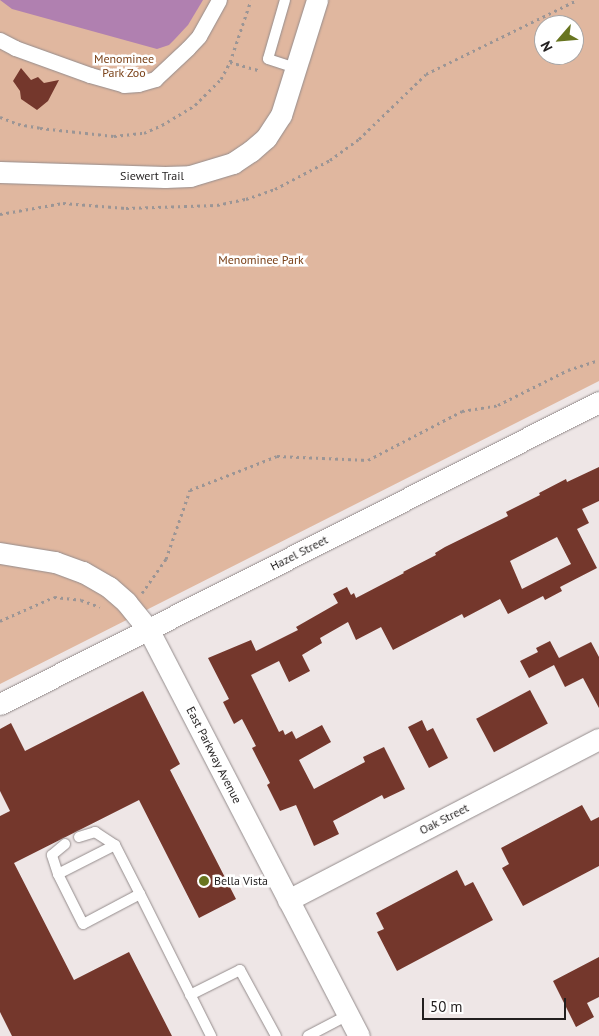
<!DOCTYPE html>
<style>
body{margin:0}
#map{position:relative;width:599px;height:1036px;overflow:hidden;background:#eee6e6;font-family:"PT Sans",sans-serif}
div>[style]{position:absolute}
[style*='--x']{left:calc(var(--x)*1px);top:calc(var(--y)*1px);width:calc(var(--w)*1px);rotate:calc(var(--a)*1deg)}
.green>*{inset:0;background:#e0b79f}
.water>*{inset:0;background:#b080b0}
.building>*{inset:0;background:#74372c;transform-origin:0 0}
.path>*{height:3px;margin-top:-1.5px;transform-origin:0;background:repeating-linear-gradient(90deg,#9b9595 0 2.5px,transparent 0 6.5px)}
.roads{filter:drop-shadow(0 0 1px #948c8c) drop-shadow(0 0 1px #948c8c)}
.service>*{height:10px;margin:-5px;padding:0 5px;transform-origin:5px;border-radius:5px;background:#fff}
.pedestrian>*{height:15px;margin:-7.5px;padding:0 7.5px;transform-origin:7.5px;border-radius:7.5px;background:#fff}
.minor>*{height:21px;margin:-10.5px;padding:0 10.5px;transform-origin:10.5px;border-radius:10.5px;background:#fff}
.dots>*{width:14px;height:14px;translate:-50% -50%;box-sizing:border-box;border:2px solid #fff;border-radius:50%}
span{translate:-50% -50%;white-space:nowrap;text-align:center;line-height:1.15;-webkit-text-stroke:5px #fff;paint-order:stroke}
.park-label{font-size:12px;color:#7a4118}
.street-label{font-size:12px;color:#221f1f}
.poi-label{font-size:12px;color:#221f1f}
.left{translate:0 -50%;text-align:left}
.north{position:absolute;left:534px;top:15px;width:50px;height:50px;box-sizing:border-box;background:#fff;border:1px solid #a7a5a5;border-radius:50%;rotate:243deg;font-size:14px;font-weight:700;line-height:20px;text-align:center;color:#221f1f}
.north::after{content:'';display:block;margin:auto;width:18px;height:22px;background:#687520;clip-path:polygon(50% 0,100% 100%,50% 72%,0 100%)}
.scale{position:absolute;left:422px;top:998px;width:144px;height:22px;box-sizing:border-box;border:2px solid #221f1f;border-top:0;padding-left:6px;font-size:15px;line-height:18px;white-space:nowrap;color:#221f1f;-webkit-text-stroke:4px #fff;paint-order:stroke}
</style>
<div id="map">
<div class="green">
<i style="clip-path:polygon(evenodd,0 0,599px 0,599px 381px,0 684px,0 0,544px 25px,574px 25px,574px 55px,544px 55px,544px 25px)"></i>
</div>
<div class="water">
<i style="clip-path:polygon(0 0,203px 0,188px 25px,174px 40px,169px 45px,157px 49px,12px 9px)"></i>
</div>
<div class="building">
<i style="clip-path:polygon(21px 68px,31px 80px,38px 77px,44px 83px,59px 80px,48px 101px,37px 110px,21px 99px,20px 91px,13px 81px)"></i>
<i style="clip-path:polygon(evenodd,599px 467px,599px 501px,582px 509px,589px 523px,577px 529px,597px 568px,560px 587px,562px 591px,545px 600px,543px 596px,508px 614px,500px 599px,464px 618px,462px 614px,393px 650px,381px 627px,356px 640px,348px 622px,320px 638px,322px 643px,302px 655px,310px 671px,289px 682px,279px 661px,251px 675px,279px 732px,283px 730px,285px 735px,292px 731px,296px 739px,322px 725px,331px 742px,299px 760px,314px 789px,365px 762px,363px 757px,384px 747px,405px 789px,384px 799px,382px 795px,333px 821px,339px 834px,314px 846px,296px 805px,280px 811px,267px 785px,270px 783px,252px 748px,256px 746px,242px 719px,234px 724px,223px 702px,229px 699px,208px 658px,251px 640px,256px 651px,298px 630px,296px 627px,338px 603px,333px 594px,347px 587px,351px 595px,354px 593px,356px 598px,404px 573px,403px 572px,436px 555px,435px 553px,445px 547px,508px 516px,506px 512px,540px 495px,539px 493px,566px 479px,567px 482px,599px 467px,557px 537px,571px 564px,522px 589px,510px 561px,557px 537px)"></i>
<i style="clip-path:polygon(550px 641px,559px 658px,591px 642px,599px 657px,599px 708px,583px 678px,565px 687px,554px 665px,529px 678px,520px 661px,538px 652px,536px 648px)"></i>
<i style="left:530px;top:690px;width:38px;height:61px;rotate:62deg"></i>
<i style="clip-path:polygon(143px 691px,180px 764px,170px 770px,236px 899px,199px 918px,139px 800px,14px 863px,74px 980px,129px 952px,172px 1036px,12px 1036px,0 1012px,0 816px,10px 811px,0 791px,0 729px,11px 723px,25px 751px)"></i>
<i style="clip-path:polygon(422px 720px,427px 731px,433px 728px,448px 758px,429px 768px,408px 727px)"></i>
<i style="clip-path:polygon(582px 805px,591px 821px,599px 817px,599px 866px,523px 906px,502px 868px,509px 864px,501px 848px)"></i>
<i style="clip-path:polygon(457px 870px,465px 886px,473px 882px,493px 920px,397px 971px,377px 932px,384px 929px,376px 913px)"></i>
<i style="clip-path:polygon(599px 957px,599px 997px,587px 1003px,594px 1017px,576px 1027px,553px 981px)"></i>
</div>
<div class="path">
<i style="--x:230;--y:62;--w:29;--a:16"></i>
<i style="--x:0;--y:117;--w:19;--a:21"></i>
<i style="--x:18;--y:124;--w:22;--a:10"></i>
<i style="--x:40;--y:128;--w:74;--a:6.2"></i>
<i style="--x:114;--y:136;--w:30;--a:-6"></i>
<i style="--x:144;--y:133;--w:20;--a:-24"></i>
<i style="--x:162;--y:125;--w:39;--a:-31"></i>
<i style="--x:195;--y:105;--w:37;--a:-45"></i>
<i style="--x:221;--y:79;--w:19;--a:-62"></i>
<i style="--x:230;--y:62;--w:65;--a:-71.3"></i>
<i style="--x:0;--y:214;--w:64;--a:-9.9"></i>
<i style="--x:63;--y:203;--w:63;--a:4.5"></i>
<i style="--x:126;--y:208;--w:91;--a:-1.9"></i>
<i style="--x:217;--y:205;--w:30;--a:-12"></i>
<i style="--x:246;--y:199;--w:31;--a:-19"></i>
<i style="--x:275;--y:189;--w:62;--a:-27.8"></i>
<i style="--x:330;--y:160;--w:36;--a:-36"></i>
<i style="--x:359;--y:139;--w:93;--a:-44.1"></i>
<i style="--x:426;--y:74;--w:168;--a:-26.1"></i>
<i style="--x:142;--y:593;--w:42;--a:-54.8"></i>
<i style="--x:166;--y:559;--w:73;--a:-70.8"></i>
<i style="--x:190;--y:490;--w:93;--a:-21.3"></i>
<i style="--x:277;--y:456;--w:91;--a:2.5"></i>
<i style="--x:368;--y:460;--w:106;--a:-27.5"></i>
<i style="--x:462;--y:411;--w:36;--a:-9"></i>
<i style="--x:498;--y:405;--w:78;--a:-26.6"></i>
<i style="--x:568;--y:370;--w:33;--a:-18"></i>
<i style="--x:0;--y:621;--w:59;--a:-24"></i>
<i style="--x:54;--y:597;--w:27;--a:6"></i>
<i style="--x:81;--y:600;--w:20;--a:20"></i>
</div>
<div class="roads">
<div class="service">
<i style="--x:285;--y:0;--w:61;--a:106.1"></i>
<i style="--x:268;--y:59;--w:29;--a:18"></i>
<i style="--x:79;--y:837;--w:17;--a:-17"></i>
<i style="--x:95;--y:832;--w:24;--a:33"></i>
<i style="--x:58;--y:874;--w:20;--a:-108"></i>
<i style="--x:52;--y:855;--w:17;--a:-40"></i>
<i style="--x:140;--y:894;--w:64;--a:152.2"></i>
<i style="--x:83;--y:924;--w:56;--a:-116.6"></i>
<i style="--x:58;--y:874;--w:64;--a:-27"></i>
<i style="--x:115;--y:845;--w:55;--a:63"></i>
<i style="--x:140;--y:894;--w:159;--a:63.4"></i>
<i style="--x:190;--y:995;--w:56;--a:-26.6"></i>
<i style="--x:240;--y:970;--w:75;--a:61.4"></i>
<i style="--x:308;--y:1036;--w:45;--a:-27.7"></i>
</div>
<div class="pedestrian">
<i style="--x:0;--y:40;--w:17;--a:28"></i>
<i style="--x:15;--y:48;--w:80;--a:19.8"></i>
<i style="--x:90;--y:75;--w:35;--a:16"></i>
<i style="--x:124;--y:85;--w:14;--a:-4"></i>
<i style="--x:138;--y:84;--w:18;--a:-16"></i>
<i style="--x:155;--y:79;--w:45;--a:-43.2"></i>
<i style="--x:188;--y:48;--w:16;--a:-47"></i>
<i style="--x:199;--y:36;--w:41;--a:-60.9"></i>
</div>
<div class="minor">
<i style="--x:0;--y:172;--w:165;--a:1.7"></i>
<i style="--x:165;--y:177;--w:25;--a:-2"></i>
<i style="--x:190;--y:176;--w:45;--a:-16.8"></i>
<i style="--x:233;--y:163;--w:22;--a:-34"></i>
<i style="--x:251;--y:151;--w:20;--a:-41"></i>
<i style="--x:266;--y:138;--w:27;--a:-57"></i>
<i style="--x:281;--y:115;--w:121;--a:-72.6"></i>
<i style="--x:0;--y:553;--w:56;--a:9.3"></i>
<i style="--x:55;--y:562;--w:30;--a:20"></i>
<i style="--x:83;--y:572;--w:30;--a:30"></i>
<i style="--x:109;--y:587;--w:23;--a:41"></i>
<i style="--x:126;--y:602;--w:35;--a:51"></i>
<i style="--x:148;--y:629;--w:458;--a:62.6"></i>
<i style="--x:0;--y:704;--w:671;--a:-26.76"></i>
<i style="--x:288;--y:900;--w:350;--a:-27.4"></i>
</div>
</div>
<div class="dots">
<i style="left:204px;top:881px;background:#687520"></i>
</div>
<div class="park-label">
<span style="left:124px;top:66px">Menominee<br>Park Zoo</span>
<span style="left:261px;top:260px">Menominee Park</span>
</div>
<div class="street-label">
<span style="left:152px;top:176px">Siewert Trail</span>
<span style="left:299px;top:553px;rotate:-27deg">Hazel Street</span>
<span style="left:214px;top:755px;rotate:63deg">East Parkway Avenue</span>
<span style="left:444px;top:819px;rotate:-27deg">Oak Street</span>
</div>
<div class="poi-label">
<span class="left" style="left:214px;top:881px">Bella Vista</span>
</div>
<div class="north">N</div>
<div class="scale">50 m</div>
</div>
